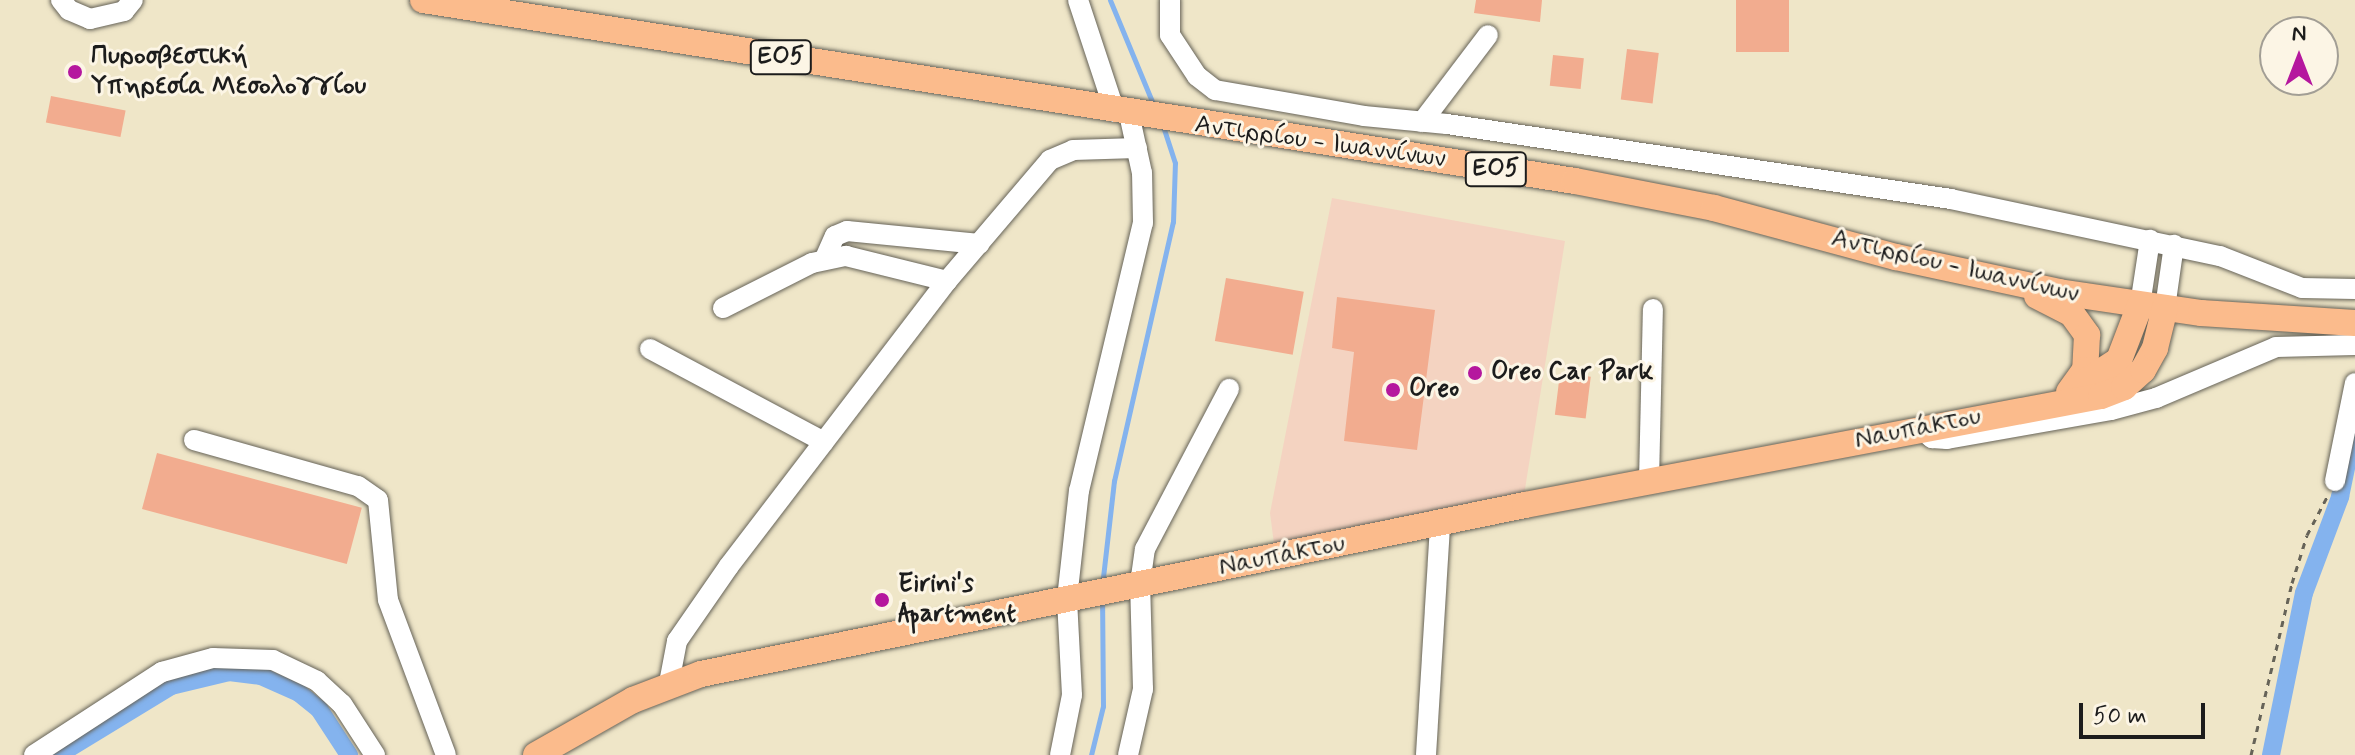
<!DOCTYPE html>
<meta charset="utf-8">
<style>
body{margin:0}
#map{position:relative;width:2355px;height:755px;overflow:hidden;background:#efe6c8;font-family:Mynerve,sans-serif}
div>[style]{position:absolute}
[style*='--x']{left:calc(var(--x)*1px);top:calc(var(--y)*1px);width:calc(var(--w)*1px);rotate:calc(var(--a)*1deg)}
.built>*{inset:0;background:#f4d3c1}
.stream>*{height:5px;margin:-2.5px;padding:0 2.5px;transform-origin:2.5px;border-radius:2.5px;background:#84b3ee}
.canal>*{height:18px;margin:-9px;padding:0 9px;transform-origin:9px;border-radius:9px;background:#84b3ee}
.building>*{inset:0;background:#f2ac8f;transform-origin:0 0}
.path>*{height:3px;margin-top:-1.5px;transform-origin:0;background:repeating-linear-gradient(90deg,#666358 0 6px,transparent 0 12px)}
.roads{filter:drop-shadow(0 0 2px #666358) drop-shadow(0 0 2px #666358)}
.minor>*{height:20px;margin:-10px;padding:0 10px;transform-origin:10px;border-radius:10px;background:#fff}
.major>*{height:26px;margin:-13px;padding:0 13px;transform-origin:13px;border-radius:13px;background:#fbbb8c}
.dots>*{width:22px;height:22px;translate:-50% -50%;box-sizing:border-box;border:4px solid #fcf5e5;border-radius:50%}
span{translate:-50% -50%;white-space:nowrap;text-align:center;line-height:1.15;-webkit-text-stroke:6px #fcf5e5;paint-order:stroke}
.shield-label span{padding:2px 6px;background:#fcf5e5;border:2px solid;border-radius:6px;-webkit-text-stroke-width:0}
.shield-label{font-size:24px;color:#1c1c1c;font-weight:700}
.poi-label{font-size:26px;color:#1c1c1c;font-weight:700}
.left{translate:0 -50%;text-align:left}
.street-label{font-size:26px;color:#1c1c1c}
.north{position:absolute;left:2259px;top:16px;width:80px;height:80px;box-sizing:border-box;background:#fcf5e5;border:2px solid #a29e95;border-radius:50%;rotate:0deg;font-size:22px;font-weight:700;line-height:32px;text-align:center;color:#1c1c1c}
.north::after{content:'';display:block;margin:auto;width:28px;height:36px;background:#b5179e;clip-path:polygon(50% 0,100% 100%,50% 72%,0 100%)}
.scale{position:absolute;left:2079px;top:703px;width:126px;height:36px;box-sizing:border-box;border:4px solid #1c1c1c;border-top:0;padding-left:10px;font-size:24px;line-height:28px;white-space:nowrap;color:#1c1c1c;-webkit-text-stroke:6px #fcf5e5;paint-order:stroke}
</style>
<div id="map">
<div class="built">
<i style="clip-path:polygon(1332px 198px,1565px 241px,1524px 495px,1274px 544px,1270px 513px)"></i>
</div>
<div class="stream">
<i style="--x:1110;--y:0;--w:115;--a:67.5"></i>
<i style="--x:1102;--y:586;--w:106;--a:-83.5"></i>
<i style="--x:1114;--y:481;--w:266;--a:-77.2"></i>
<i style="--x:1173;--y:222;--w:59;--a:-88.1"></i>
<i style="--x:1175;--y:163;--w:39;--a:-108"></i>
<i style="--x:1091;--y:755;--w:50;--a:-76.2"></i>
<i style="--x:1103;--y:706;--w:107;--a:-90.5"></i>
</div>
<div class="canal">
<i style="--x:58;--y:755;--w:132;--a:-31.4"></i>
<i style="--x:171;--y:686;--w:60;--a:-13.6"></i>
<i style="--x:229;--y:672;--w:32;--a:7"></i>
<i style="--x:261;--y:676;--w:42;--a:24.1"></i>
<i style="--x:299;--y:693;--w:26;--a:39"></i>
<i style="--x:319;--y:709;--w:55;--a:56.9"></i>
<i style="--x:2271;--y:755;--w:165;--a:-78.5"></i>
<i style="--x:2304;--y:593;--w:103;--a:-69.4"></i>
<i style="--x:2340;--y:497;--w:64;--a:-78.3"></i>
</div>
<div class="building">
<i style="clip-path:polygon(1476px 0,1542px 0,1540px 22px,1474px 13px)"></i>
<i style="left:1736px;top:0;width:53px;height:52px"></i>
<i style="left:1627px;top:49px;width:32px;height:51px;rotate:7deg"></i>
<i style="left:1553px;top:55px;width:31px;height:31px;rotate:6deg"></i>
<i style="left:51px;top:96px;width:76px;height:27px;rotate:11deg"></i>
<i style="left:1226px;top:278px;width:79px;height:64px;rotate:10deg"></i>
<i style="clip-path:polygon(1337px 297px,1435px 310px,1417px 450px,1344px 441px,1354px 352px,1332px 348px)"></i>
<i style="left:1560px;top:373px;width:31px;height:42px;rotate:7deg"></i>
<i style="left:157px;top:453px;width:212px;height:58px;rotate:15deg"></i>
</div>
<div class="path">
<i style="--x:2251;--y:755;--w:177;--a:-76.6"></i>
<i style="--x:2292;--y:583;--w:50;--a:-72.6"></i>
<i style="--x:2307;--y:535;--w:45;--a:-62.3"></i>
</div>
<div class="roads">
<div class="minor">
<i style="--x:61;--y:0;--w:13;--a:51"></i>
<i style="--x:69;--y:10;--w:23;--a:23"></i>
<i style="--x:90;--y:19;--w:35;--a:-13"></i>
<i style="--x:124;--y:11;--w:14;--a:-51"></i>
<i style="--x:1078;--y:0;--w:118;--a:71.7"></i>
<i style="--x:1170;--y:0;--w:35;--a:90"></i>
<i style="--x:1170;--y:35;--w:49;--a:56.6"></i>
<i style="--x:1197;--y:76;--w:23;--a:38"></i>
<i style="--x:1215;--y:90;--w:151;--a:9.9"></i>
<i style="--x:1364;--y:116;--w:83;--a:5.5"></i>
<i style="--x:1447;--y:124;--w:510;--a:8.46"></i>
<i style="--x:1951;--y:199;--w:275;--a:12"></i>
<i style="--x:2220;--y:256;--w:88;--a:21.3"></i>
<i style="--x:2302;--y:288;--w:53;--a:1.1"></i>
<i style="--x:1422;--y:122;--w:109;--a:-52.8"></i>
<i style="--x:825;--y:258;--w:24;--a:-66"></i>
<i style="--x:835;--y:236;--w:13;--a:-23"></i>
<i style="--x:847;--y:231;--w:133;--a:5.6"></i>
<i style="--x:2140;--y:305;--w:66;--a:-81.3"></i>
<i style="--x:723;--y:308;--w:100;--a:-26.8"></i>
<i style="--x:812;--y:263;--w:35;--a:-12"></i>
<i style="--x:846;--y:256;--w:104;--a:13.9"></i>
<i style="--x:2165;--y:308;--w:64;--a:-81.9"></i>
<i style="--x:650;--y:349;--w:197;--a:28.1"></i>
<i style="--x:1920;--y:428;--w:16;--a:40"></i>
<i style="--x:1932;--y:438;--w:15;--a:4"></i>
<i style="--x:1947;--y:439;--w:167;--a:-10"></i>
<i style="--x:2111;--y:410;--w:47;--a:-14.9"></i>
<i style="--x:2156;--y:398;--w:130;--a:-23"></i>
<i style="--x:2276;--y:347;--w:79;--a:-1.5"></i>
<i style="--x:194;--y:440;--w:170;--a:15.7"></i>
<i style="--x:358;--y:486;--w:24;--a:35"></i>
<i style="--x:378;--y:500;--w:100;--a:84.3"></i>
<i style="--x:388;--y:600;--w:165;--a:69.5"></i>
<i style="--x:1649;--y:481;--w:172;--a:-88.7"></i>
<i style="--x:2335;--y:481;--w:100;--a:-78.5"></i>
<i style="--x:669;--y:683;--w:43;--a:-79.2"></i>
<i style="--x:677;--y:641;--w:91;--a:-55.3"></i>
<i style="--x:729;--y:566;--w:359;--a:-52.6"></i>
<i style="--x:947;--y:281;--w:159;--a:-49.6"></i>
<i style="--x:1050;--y:160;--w:25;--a:-23"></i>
<i style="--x:1073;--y:150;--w:64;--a:-1.8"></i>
<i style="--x:34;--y:755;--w:153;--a:-33"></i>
<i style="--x:162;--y:672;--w:53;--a:-15.4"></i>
<i style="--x:213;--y:658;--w:60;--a:1.9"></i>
<i style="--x:273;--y:660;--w:49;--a:25.5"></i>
<i style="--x:317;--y:681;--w:34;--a:43"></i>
<i style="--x:342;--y:704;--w:61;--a:57.1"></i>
<i style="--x:1060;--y:755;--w:61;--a:-78.7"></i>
<i style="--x:1072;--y:695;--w:96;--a:-93"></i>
<i style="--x:1067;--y:599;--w:109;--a:-83.7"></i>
<i style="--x:1079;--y:491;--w:276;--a:-76.6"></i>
<i style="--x:1143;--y:223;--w:50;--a:-91.1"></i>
<i style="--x:1142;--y:173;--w:60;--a:-102.4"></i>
<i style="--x:1128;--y:755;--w:68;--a:-77.2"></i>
<i style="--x:1143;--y:689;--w:105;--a:-91.6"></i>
<i style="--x:1140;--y:584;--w:35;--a:-82"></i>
<i style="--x:1145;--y:549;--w:181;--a:-62.3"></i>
<i style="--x:1426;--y:755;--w:231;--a:-86.5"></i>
</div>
<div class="major">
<i style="--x:423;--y:0;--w:1166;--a:8.93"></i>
<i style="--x:1575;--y:181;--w:142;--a:11"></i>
<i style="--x:1714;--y:208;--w:188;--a:15.1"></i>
<i style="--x:1896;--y:257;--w:167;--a:12.1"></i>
<i style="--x:2059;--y:292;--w:144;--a:8.4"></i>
<i style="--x:2201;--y:313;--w:154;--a:3.7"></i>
<i style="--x:2037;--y:296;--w:39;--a:27"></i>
<i style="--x:2072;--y:314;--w:26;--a:54"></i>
<i style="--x:2087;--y:335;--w:35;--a:93"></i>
<i style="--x:2085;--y:370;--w:27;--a:126"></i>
<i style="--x:2073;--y:390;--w:55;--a:-33.1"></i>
<i style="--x:2119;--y:360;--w:59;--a:-69.1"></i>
<i style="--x:536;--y:755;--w:112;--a:-29.6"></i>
<i style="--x:633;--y:700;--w:73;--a:-20.9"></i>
<i style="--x:701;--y:674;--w:841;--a:-11.59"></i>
<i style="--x:1525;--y:505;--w:586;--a:-10.72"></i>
<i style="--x:2101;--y:396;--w:25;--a:-21"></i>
<i style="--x:2124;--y:387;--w:25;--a:-42"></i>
<i style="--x:2143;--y:370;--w:25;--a:-61"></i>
<i style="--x:2155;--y:348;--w:41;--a:-76"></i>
</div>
</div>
<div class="dots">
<i style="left:75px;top:72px;background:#b5179e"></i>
<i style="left:1475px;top:373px;background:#b5179e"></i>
<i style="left:1393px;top:390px;background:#b5179e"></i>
<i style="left:882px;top:600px;background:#b5179e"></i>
</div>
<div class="shield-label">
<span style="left:781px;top:57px">ΕΟ5</span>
<span style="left:1496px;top:169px">ΕΟ5</span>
</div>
<div class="poi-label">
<span class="left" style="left:91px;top:72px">Πυροσβεστική<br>Υπηρεσία Μεσολογγίου</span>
<span class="left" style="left:1491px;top:373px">Oreo Car Park</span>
<span class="left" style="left:1409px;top:390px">Oreo</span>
<span class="left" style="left:898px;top:600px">Eirini's<br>Apartment</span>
</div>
<div class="street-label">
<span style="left:1320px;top:143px;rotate:8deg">Αντιρρίου - Ιωαννίνων</span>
<span style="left:1955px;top:267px;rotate:13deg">Αντιρρίου - Ιωαννίνων</span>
<span style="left:1918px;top:429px;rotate:-11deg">Ναυπάκτου</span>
<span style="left:1282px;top:556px;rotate:-11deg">Ναυπάκτου</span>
</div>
<div class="north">N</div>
<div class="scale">50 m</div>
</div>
